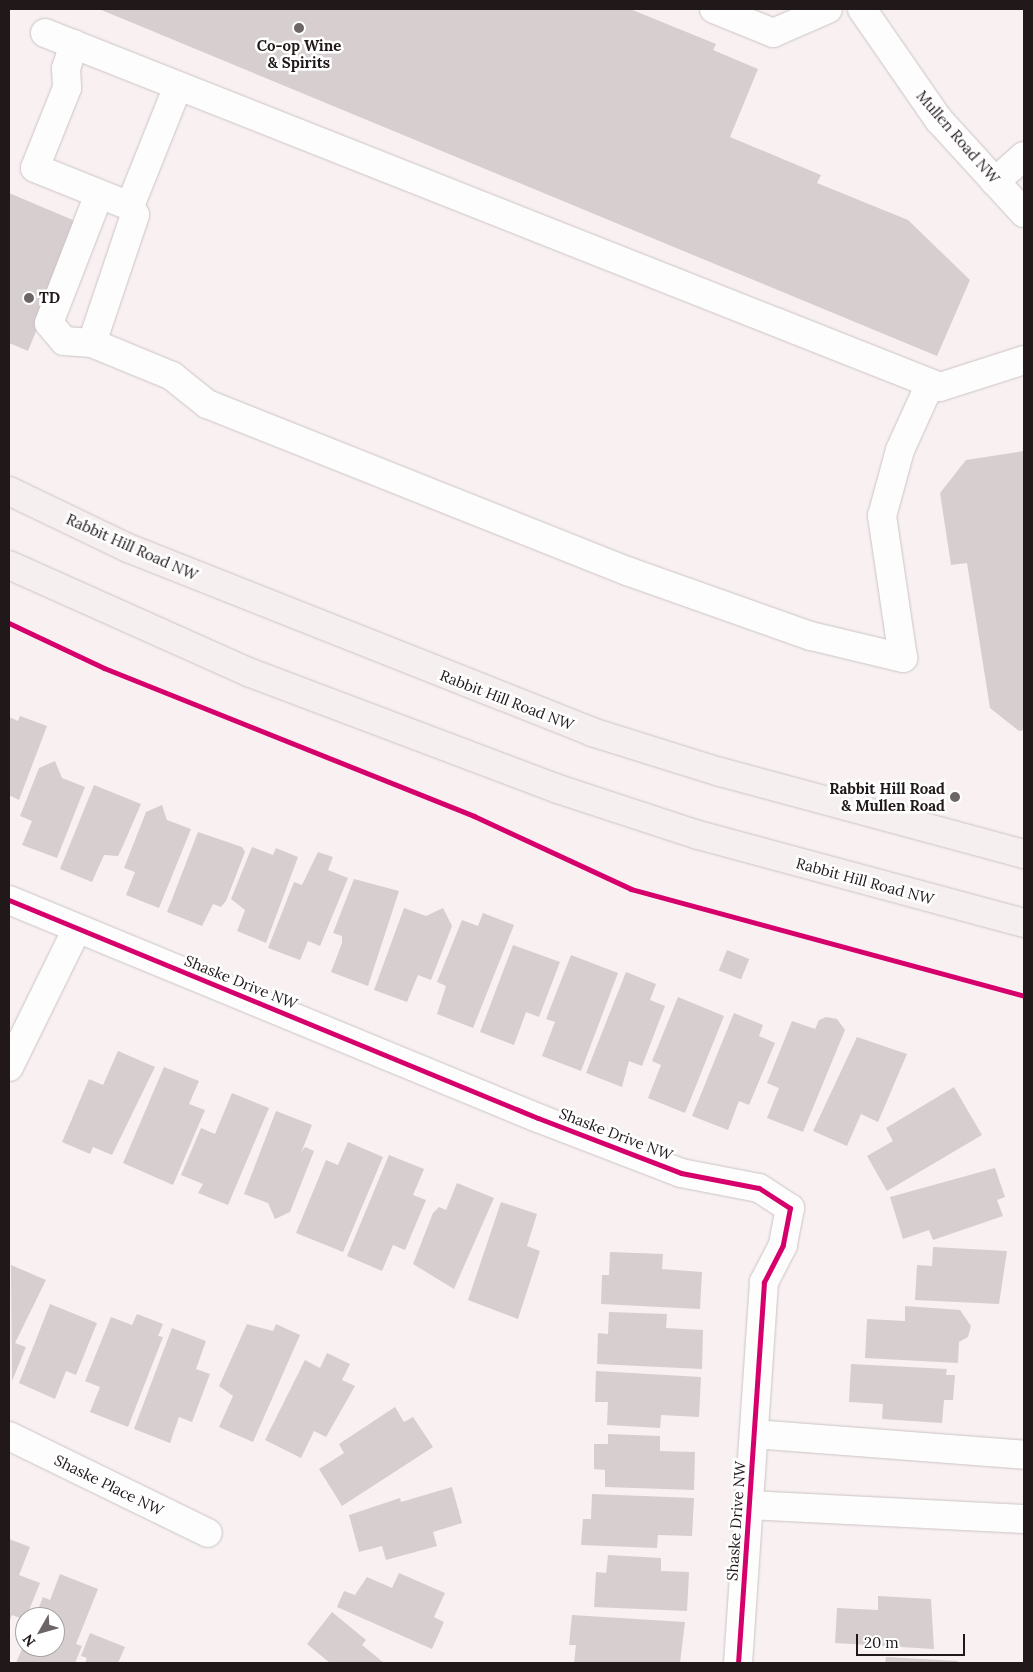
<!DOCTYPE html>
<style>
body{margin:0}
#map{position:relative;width:1033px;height:1672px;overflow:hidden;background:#f8f0f1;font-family:Lora,serif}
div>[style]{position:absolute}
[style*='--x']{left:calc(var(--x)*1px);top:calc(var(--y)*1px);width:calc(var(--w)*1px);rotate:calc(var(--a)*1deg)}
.building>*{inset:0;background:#d7cecf;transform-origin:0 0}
.roads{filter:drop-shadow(0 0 1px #ccc4c4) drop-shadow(0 0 1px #ccc4c4)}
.minor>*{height:28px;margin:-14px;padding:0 14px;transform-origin:14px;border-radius:14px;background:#fefdfd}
.major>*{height:28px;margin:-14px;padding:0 14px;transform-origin:14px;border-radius:14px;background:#f6eff0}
.cycleway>*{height:5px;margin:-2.5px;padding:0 2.5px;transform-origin:2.5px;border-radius:2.5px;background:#d6006c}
.dots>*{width:14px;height:14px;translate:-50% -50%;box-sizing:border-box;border:2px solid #fff;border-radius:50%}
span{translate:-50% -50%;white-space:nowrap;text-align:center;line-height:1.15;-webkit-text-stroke:5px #fff;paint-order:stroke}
.poi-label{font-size:15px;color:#211819;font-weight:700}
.left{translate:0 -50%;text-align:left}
.right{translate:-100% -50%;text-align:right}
.street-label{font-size:15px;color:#211819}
.frame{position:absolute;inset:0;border:10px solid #211819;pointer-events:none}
.north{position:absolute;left:15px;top:1607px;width:50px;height:50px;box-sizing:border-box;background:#fff;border:1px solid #a6a3a3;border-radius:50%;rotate:232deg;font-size:14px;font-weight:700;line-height:20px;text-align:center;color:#211819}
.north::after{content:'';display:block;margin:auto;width:18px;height:22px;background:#6c6465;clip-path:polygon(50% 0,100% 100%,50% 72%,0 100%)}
.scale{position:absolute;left:856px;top:1634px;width:109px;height:22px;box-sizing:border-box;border:2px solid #211819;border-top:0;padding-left:6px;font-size:15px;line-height:18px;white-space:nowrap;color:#211819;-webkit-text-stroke:4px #fff;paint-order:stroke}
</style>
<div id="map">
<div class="building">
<i style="clip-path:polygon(99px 9px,630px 9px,716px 44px,713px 50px,758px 69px,730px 137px,821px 175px,817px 183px,908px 220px,970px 280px,937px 356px)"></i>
<i style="clip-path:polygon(9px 193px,80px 223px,28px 351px,9px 343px)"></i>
<i style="clip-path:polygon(1024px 451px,1024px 730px,1019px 731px,990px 708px,967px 563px,951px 565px,940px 493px,966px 460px)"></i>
<i style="clip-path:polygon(20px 716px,47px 726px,19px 800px,9px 795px,9px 717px,18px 721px)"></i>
<i style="clip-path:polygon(55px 761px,62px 778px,85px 787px,57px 858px,22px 845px,32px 821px,20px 816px,39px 768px)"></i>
<i style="clip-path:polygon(94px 785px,141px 804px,122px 848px,118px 856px,104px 855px,92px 882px,60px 869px)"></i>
<i style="clip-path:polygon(162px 805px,167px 820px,191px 829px,159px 908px,126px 895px,135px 872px,124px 868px,146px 812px)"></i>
<i style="clip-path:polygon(198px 832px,242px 847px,245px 852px,226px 901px,221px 907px,213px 904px,202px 926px,167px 912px)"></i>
<i style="clip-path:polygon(252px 847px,273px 855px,276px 848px,298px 857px,266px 943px,237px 931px,245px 910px,231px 899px)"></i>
<i style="clip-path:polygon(318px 852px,333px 857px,328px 870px,348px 878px,320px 946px,308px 941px,300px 960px,268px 948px,294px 882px,302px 885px)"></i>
<i style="clip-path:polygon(354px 879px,399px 891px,368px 986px,331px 972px,342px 943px,342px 936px,333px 933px)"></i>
<i style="clip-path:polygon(404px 908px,426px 916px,443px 908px,452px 926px,431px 980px,418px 975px,407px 1002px,374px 990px)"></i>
<i style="clip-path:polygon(483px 913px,514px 925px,473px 1028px,437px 1014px,446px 986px,437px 982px,462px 920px,478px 926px)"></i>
<i style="clip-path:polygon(513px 945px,560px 962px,539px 1017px,526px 1012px,514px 1045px,480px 1032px)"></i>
<i style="left:727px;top:950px;width:24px;height:22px;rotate:22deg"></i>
<i style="clip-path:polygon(571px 955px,618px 973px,581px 1071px,542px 1056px,555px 1022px,546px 1019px)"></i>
<i style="clip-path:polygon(626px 972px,656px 984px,650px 1000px,665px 1006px,642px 1066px,629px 1061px,622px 1087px,586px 1073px)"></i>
<i style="clip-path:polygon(678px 997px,724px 1016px,685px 1113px,648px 1098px,661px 1065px,652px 1061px)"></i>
<i style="clip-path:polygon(734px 1013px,763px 1025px,759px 1036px,775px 1043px,749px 1105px,739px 1101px,728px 1130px,692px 1116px)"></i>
<i style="clip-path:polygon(826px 1017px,837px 1019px,845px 1030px,803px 1132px,767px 1118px,779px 1088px,767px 1083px,792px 1021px,815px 1029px,819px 1020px)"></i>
<i style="clip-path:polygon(857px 1037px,907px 1054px,878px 1122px,861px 1114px,847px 1146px,813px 1131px)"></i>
<i style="clip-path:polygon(118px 1051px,155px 1067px,112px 1155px,93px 1147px,90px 1154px,62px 1142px,89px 1079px,103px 1085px)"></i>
<i style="clip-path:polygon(164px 1067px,199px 1081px,189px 1104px,205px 1110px,173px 1185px,123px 1163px)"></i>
<i style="clip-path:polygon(954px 1087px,982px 1135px,887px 1191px,867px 1156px,893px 1141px,886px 1128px)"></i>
<i style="clip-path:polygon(232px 1093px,269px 1108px,228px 1205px,198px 1193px,203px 1184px,181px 1175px,201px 1128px,215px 1134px)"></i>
<i style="clip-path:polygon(276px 1111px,312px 1125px,301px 1153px,305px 1147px,314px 1151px,290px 1212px,275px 1219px,268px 1203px,244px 1194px)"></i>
<i style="clip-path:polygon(348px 1142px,383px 1157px,343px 1252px,296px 1233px,326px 1160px,338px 1165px)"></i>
<i style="clip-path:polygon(389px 1155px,424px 1169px,413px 1195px,426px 1200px,405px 1250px,393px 1245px,382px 1271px,347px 1256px)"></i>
<i style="clip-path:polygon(995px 1168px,1005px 1197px,997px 1200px,1003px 1216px,933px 1240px,929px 1230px,903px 1239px,890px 1197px)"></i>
<i style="clip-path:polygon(457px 1183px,494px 1198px,454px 1289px,413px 1264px,433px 1213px,439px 1207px,446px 1210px)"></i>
<i style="clip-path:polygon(501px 1202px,537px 1214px,527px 1246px,540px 1251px,518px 1319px,468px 1300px)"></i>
<i style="clip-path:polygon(933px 1247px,1007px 1251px,999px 1304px,915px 1300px,917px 1265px,932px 1266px)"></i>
<i style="clip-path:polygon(610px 1252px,663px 1254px,662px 1269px,702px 1272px,700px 1309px,601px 1304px,602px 1275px,609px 1275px)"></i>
<i style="clip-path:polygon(11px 1265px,46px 1280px,15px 1343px,26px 1347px,12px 1381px)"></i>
<i style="clip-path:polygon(50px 1304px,97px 1323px,76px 1375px,66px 1371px,55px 1399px,19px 1383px)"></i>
<i style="clip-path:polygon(905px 1306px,960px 1310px,971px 1326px,968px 1337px,959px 1342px,958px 1363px,865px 1358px,867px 1319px,905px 1321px)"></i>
<i style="clip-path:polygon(609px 1312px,667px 1314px,666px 1328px,703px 1330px,702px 1369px,597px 1364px,598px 1333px,608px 1334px)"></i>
<i style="clip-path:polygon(137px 1314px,163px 1324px,158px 1336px,163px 1337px,128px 1427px,90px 1412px,100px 1387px,85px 1381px,111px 1317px,132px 1325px)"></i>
<i style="clip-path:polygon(247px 1324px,273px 1331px,276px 1324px,300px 1335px,253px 1442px,219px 1427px,233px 1396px,219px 1386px)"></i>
<i style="clip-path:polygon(172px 1328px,206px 1341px,196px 1369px,210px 1374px,192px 1422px,179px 1417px,170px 1443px,134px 1429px)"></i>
<i style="clip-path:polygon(327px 1353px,350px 1364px,342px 1380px,355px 1386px,326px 1437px,314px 1431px,301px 1458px,265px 1440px,305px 1360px,320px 1368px)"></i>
<i style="clip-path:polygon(851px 1364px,947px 1369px,946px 1375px,955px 1375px,953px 1400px,944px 1400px,942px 1423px,882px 1419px,883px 1404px,849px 1402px)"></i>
<i style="clip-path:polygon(596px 1371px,701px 1377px,699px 1417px,661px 1415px,660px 1428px,607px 1425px,608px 1402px,595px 1402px)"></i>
<i style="clip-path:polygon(395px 1407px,404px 1422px,413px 1417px,433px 1447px,342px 1506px,319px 1469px,344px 1453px,339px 1444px)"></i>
<i style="clip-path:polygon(608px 1434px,660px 1436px,660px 1451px,695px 1452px,694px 1490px,605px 1487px,605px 1470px,594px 1469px,594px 1444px,608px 1444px)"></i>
<i style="clip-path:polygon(452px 1487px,462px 1523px,433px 1532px,437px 1546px,386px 1560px,382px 1546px,359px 1552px,349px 1515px,400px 1498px,401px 1502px)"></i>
<i style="clip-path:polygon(592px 1494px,694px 1498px,692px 1536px,658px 1535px,657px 1548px,581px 1545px,583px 1519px,591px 1519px)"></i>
<i style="clip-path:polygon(9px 1539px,30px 1547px,19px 1575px,40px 1583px,25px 1620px,12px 1615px,9px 1623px)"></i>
<i style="clip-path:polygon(608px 1555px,661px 1558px,661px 1571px,689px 1572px,687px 1611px,594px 1607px,596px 1572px,606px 1573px)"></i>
<i style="clip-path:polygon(399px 1573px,445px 1593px,434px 1617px,444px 1622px,432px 1649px,337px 1607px,344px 1591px,355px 1595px,367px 1577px,392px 1588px)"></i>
<i style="clip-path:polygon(60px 1574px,98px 1589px,76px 1644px,82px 1646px,75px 1663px,16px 1663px,25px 1642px,25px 1647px,55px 1647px,55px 1617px,35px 1617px,43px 1597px,50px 1600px)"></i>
<i style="clip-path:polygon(878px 1596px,931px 1599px,934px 1649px,835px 1643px,837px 1608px,878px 1610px)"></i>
<i style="clip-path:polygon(332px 1612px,366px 1640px,362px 1645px,384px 1663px,330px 1663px,307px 1644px)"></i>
<i style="clip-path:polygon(572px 1615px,685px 1622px,680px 1663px,574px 1663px,576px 1645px,569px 1645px)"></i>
<i style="clip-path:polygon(90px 1633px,125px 1647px,118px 1663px,85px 1663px,87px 1658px,81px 1656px)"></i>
<i style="clip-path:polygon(886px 1657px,958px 1661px,958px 1663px,885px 1663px)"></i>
</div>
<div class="roads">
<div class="minor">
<i style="--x:714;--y:9;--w:64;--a:22.1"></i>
<i style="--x:773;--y:33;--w:60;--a:-23.6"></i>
<i style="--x:862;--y:9;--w:135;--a:55.3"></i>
<i style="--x:939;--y:120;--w:126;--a:47.6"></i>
<i style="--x:45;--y:33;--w:962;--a:21.58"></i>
<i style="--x:940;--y:387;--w:88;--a:-17.8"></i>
<i style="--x:74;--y:44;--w:25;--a:108"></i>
<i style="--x:66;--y:68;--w:20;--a:87"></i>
<i style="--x:67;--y:88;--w:86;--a:111.8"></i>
<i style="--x:35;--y:168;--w:102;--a:21.8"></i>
<i style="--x:130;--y:206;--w:10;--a:61"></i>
<i style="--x:135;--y:215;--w:135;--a:108.6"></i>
<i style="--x:92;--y:343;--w:87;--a:22.4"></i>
<i style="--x:172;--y:376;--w:45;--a:38.7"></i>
<i style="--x:207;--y:404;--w:452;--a:21.7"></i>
<i style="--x:627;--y:571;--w:195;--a:19.5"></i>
<i style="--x:811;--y:636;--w:95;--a:13.4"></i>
<i style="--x:903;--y:658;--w:144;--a:-98.4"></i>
<i style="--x:882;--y:516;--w:68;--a:-74.7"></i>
<i style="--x:900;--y:450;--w:72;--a:-65.6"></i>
<i style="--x:995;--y:182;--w:39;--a:-42"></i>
<i style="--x:130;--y:206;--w:129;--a:-68.2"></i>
<i style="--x:92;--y:343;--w:28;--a:-176"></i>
<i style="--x:64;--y:341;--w:23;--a:-130"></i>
<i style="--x:49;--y:323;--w:138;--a:-68.8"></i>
<i style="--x:9;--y:900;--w:572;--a:22.4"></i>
<i style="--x:538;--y:1118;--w:153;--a:21"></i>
<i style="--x:681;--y:1173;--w:79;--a:10.9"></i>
<i style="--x:759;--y:1188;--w:37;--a:33"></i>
<i style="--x:790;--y:1208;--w:38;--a:101"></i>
<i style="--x:783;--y:1245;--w:42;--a:117.2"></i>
<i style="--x:764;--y:1282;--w:382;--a:93.9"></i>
<i style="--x:9;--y:1067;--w:154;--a:-63.8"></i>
<i style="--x:754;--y:1434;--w:271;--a:4.4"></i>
<i style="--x:9;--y:1436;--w:221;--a:26"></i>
<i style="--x:749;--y:1505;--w:275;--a:2.9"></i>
</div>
<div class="major">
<i style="--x:9;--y:491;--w:132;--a:25.6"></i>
<i style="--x:128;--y:548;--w:499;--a:21.6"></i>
<i style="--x:592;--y:732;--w:134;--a:17.4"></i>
<i style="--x:720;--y:772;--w:315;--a:15.1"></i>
<i style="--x:9;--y:565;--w:265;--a:24.1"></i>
<i style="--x:251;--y:673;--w:328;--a:20.7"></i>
<i style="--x:558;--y:789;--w:147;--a:18.2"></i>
<i style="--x:698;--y:835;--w:338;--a:15.1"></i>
</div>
</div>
<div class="cycleway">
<i style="--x:9;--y:623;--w:105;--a:25.3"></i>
<i style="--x:104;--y:668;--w:399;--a:21.8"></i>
<i style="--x:474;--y:816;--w:173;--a:24.9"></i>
<i style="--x:631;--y:889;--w:407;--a:15.2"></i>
<i style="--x:9;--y:900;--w:572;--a:22.4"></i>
<i style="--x:538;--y:1118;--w:153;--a:21"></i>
<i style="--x:681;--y:1173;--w:79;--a:10.9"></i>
<i style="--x:759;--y:1188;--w:37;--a:33"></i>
<i style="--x:790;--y:1208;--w:38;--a:101"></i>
<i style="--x:783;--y:1245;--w:42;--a:117.2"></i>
<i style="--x:764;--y:1282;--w:382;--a:93.9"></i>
</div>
<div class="dots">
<i style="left:299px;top:28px;background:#6c6465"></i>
<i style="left:29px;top:298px;background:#6c6465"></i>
<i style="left:955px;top:797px;background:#6c6465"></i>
</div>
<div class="poi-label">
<span style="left:299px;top:54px">Co-op Wine<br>&amp; Spirits</span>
<span class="left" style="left:39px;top:298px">TD</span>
<span class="right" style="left:945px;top:797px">Rabbit Hill Road<br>&amp; Mullen Road</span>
</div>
<div class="street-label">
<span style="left:958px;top:137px;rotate:49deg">Mullen Road NW</span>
<span style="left:132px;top:547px;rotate:24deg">Rabbit Hill Road NW</span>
<span style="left:507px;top:700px;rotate:21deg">Rabbit Hill Road NW</span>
<span style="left:865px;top:881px;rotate:15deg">Rabbit Hill Road NW</span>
<span style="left:241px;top:982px;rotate:22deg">Shaske Drive NW</span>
<span style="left:616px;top:1134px;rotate:21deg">Shaske Drive NW</span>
<span style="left:109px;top:1485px;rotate:26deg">Shaske Place NW</span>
<span style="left:736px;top:1521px;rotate:-86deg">Shaske Drive NW</span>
</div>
<div class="frame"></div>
<div class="north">N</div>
<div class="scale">20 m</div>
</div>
